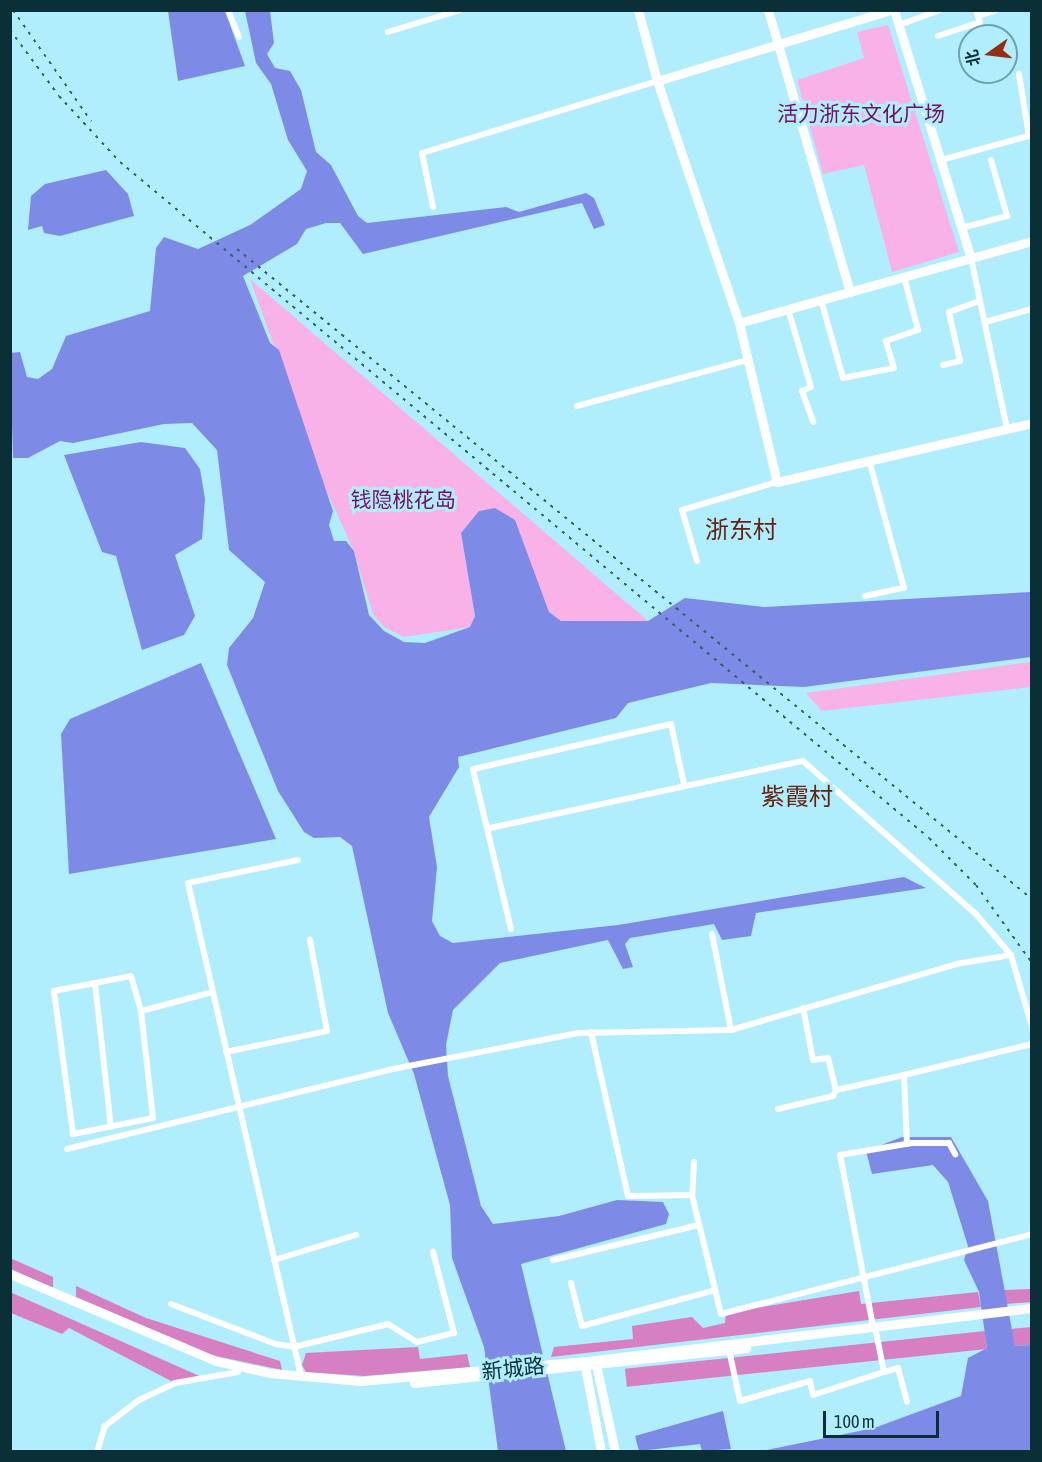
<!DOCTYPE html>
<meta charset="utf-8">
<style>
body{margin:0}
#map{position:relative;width:1042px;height:1462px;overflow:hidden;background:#b0edfd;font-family:"Asap Condensed","Noto Sans SC",sans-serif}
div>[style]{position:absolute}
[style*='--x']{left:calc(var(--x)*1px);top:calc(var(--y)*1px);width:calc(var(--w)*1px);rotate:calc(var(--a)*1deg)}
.green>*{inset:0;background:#f9b2e8}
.forest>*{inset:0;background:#d67fc3;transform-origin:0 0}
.water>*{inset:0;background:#7d8be6}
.street>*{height:6px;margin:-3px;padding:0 3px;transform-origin:3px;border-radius:3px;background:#fff}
.secondary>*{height:9px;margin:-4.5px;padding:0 4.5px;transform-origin:4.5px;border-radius:4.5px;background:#fff}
.primary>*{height:9px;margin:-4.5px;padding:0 4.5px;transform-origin:4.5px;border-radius:4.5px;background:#fff}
.rail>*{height:2px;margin-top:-1px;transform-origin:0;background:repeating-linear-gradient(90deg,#34606a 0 3px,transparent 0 9px)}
span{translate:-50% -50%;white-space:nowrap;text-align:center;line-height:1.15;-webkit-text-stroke:6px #b0edfd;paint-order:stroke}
.park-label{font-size:21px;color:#770b67}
.street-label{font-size:21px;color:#0a2f37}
.quarter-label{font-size:24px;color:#652311}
.frame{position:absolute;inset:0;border:12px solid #0a2f37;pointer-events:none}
.north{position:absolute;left:958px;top:24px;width:60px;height:60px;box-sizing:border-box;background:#b0edfd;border:2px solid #6ea1ae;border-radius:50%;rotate:256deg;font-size:16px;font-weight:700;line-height:24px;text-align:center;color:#0a2f37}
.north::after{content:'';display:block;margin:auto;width:21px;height:27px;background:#962e11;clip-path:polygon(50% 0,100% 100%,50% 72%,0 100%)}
.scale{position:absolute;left:823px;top:1411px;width:116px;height:27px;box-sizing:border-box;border:3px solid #0a2f37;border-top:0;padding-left:8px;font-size:18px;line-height:21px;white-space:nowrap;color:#0a2f37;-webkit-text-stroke:4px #b0edfd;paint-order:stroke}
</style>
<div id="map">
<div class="green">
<i style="clip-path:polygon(888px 25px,959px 252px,892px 272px,864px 165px,823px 174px,797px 80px,864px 58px,857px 32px)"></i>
<i style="clip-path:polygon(250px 279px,648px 621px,561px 621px,549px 612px,495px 508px,479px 511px,461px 533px,475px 616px,470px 627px,404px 637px,384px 627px,373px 614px,354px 551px,323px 483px)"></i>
<i style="clip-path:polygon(1031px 662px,1031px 687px,822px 711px,806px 693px)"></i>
</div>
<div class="forest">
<i style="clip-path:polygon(10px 1258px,53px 1277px,53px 1288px,11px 1269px)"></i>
<i style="clip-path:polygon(76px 1286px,146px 1318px,280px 1361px,282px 1370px,211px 1355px,76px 1297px)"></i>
<i style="clip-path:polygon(1031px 1289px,1031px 1302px,1006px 1304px,1003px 1290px)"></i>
<i style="clip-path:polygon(859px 1291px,861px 1304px,978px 1292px,981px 1307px,551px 1357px,554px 1347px,633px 1339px,632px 1326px,692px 1317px,703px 1328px,725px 1323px,726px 1313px)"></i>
<i style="clip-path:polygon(10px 1292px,204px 1378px,175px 1383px,69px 1328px,62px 1334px,11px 1313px)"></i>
<i style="clip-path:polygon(1031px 1327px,1031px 1345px,1015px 1346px,1011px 1329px)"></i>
<i style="left:985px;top:1331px;width:18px;height:362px;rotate:84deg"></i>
<i style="clip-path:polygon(418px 1347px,420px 1359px,467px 1354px,470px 1367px,364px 1376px,306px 1372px,302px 1365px,306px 1353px)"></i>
</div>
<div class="water">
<i style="clip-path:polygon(168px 11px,225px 11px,245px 66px,178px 81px)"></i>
<i style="clip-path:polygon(245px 11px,270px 11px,274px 43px,267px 54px,275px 68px,290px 71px,301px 90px,316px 152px,331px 165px,358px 216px,367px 223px,506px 207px,519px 212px,586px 193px,594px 198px,605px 225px,594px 229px,582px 203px,363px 254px,340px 223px,326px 223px,306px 229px,297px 244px,243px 276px,270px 343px,279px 350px,333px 511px,329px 525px,334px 541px,346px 541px,354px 551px,369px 615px,384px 631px,404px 642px,425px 643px,470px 627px,475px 616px,461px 533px,479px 511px,495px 508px,515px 520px,549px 612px,561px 621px,648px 621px,685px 598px,765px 607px,1031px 592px,1031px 657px,804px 687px,711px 683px,628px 703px,616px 718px,458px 757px,459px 767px,429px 817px,437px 867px,432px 921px,440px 936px,453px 943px,618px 925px,904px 877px,926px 888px,756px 913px,751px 936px,722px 940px,714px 924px,630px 938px,625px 944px,633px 967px,623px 969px,608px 940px,500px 963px,453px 1010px,446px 1045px,448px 1076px,481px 1206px,493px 1224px,559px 1216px,617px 1200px,663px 1202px,669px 1214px,666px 1224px,521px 1264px,566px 1451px,498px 1451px,484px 1347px,452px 1258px,450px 1205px,414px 1074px,388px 1013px,352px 846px,340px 837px,314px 838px,304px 832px,278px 791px,227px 665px,229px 648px,253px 618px,265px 582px,229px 550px,217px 450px,192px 423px,164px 424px,73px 443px,60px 441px,28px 458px,13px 458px,10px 353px,20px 352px,27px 377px,38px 379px,52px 369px,66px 336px,150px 311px,156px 248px,164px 237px,198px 249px,250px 225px,301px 189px,307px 171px,288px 140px,271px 84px,256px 63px)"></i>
<i style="clip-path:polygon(106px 170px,128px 194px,134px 216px,60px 236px,44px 233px,42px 226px,28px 230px,31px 196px,45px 184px)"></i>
<i style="clip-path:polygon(141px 442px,185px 448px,200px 469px,205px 499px,202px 539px,175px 555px,195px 616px,184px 635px,142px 650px,116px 556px,102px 552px,64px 455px)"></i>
<i style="clip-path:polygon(201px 663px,276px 839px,69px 874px,61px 734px,70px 719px)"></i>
<i style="clip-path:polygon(902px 1137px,951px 1137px,988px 1201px,1015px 1346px,1031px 1345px,1031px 1451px,757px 1452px,874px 1428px,961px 1396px,968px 1358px,987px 1348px,979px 1292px,964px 1260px,968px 1246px,948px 1182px,933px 1165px,872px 1174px,866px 1151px)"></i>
<i style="clip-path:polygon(723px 1411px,731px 1449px,702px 1451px,700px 1444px,639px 1451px,635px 1436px)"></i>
</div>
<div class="street">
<i style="--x:228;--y:10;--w:29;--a:68"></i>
<i style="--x:978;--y:16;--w:19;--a:-18"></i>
<i style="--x:899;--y:25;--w:44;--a:-20.1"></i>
<i style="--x:388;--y:32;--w:75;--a:-17"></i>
<i style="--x:938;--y:36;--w:44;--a:-18.4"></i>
<i style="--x:980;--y:22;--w:13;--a:-108"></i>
<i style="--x:941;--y:160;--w:91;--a:-15.3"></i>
<i style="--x:1029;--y:136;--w:63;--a:-99.2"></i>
<i style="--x:433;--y:207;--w:55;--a:-101.5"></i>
<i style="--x:422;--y:153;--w:246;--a:-17"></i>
<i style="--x:961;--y:228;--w:48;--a:-14.6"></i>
<i style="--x:1007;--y:216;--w:58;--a:-105.9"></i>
<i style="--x:971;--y:258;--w:175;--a:78.1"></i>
<i style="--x:821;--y:300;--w:81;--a:74.2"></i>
<i style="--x:843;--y:378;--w:52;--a:-11.1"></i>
<i style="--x:894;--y:368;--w:28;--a:-107"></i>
<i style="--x:886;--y:341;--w:34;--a:-19"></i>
<i style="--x:918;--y:330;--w:55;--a:-104.8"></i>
<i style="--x:788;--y:309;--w:81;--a:73.6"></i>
<i style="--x:811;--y:387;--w:10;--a:156"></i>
<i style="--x:802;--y:391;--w:33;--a:70"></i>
<i style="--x:985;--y:322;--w:49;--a:-15.5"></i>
<i style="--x:943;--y:365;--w:17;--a:-13"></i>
<i style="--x:960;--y:361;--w:50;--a:-102.7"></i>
<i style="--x:949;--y:312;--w:33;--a:-20"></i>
<i style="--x:577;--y:406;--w:177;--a:-15.1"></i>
<i style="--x:697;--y:561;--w:53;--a:-106.4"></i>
<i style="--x:682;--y:510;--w:99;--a:-16.4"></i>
<i style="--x:865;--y:596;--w:40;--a:-12"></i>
<i style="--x:904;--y:588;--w:129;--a:-105.3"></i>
<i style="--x:490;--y:828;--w:320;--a:-12.1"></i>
<i style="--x:803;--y:761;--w:230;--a:41.5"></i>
<i style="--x:975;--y:913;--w:55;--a:49.4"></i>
<i style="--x:1011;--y:955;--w:75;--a:73.7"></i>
<i style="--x:298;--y:860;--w:112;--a:168.2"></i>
<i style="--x:188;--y:883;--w:506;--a:77.09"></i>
<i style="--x:511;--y:929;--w:164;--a:-103.4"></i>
<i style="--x:473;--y:769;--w:203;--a:-12.8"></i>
<i style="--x:671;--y:724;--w:61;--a:77.8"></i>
<i style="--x:712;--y:934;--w:98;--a:78.8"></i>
<i style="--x:731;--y:1030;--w:234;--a:-16.3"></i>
<i style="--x:956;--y:964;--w:56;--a:-9.3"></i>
<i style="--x:131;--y:976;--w:36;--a:74"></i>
<i style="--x:141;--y:1011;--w:108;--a:83.6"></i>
<i style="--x:153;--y:1118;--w:82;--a:168.7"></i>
<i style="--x:73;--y:1134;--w:144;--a:-97.6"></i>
<i style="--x:54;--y:991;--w:78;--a:-11"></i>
<i style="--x:95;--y:983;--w:145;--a:83.7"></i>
<i style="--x:803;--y:1008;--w:53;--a:79.1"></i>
<i style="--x:813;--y:1060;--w:15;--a:-8"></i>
<i style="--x:828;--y:1058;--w:33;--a:76"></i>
<i style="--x:836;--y:1090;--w:70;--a:-12.4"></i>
<i style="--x:141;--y:1011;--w:74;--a:-14.8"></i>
<i style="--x:591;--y:1032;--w:168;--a:77.3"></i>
<i style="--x:628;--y:1196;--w:64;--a:-0.9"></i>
<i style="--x:226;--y:1052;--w:103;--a:-11.7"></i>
<i style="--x:327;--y:1031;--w:93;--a:-100.6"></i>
<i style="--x:778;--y:1109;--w:57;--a:-13.3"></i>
<i style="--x:833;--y:1096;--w:7;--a:-63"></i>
<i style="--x:907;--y:1144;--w:69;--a:-92.5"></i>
<i style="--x:904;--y:1075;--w:132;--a:-13.6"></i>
<i style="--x:67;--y:1149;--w:331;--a:-13.8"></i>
<i style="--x:388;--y:1070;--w:194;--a:-11"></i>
<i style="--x:578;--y:1033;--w:153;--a:-1.1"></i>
<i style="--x:694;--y:1162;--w:33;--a:93"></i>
<i style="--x:692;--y:1195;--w:122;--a:76.3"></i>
<i style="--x:721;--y:1314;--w:321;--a:-14.4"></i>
<i style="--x:274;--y:1260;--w:86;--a:-17"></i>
<i style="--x:553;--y:1260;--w:150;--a:-13.5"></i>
<i style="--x:571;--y:1283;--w:44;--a:75.7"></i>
<i style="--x:582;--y:1326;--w:138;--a:-15.1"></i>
<i style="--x:171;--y:1304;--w:112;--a:20.9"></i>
<i style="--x:276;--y:1344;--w:18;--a:9"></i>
<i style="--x:294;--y:1347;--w:97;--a:-13.7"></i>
<i style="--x:388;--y:1324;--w:34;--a:32"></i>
<i style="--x:417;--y:1342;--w:38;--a:-14"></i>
<i style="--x:454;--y:1333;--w:84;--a:-104.5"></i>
<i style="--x:873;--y:1326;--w:174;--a:-100.9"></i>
<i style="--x:840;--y:1155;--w:73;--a:-9.5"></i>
<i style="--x:912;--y:1143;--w:37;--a:0"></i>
<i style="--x:949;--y:1143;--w:13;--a:61"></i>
<i style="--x:729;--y:1350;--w:52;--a:77.8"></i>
<i style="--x:740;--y:1401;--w:73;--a:-15.9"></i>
<i style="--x:810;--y:1381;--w:14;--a:78"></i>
<i style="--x:813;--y:1395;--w:75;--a:-17.9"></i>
<i style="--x:884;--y:1372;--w:41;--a:-101.3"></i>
<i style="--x:884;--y:1372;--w:15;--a:-16"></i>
<i style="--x:898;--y:1368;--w:35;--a:75"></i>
<i style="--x:97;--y:1452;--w:27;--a:-73"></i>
<i style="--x:105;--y:1426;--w:43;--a:-37.4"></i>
<i style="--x:139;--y:1400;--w:40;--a:-25"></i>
<i style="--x:175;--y:1383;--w:64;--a:-9.9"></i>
</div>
<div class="secondary">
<i style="--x:638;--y:10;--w:73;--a:75"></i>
<i style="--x:768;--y:10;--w:294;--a:73.8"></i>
<i style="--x:894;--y:10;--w:260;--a:72.8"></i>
<i style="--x:1032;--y:241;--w:304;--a:164.4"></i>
<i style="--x:739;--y:323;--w:163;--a:76.6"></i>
<i style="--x:777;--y:482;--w:262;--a:-13"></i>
<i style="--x:739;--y:323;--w:256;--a:-108.7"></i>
<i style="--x:657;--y:81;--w:245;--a:-16.9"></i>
<i style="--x:595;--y:1360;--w:94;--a:77.7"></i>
<i style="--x:584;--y:1361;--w:93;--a:79.4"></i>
</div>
<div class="primary">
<i style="--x:10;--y:1274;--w:224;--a:22.9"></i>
<i style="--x:216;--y:1361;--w:55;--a:12.5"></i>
<i style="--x:270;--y:1373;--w:91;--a:5"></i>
<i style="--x:361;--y:1381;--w:235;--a:-5.1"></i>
<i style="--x:595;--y:1360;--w:440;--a:-6.8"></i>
<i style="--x:414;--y:1383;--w:334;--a:-6"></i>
</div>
<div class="rail">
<i style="--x:13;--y:10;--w:136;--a:54.9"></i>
<i style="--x:10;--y:30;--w:82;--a:53.4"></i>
<i style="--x:59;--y:96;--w:90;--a:47.3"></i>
<i style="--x:120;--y:162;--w:1054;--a:39.88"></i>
<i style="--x:929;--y:838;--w:66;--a:45"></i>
<i style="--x:976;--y:885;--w:96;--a:54.3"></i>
<i style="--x:237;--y:249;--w:1027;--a:39.27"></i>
</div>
<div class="park-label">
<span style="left:861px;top:113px">活力浙东文化广场</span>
<span style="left:403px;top:499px">钱隐桃花岛</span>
</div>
<div class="street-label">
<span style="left:513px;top:1368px;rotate:-6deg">新城路</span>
</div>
<div class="quarter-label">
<span style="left:741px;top:530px">浙东村</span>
<span style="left:797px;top:797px">紫霞村</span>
</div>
<div class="frame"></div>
<div class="north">北</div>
<div class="scale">100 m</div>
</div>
